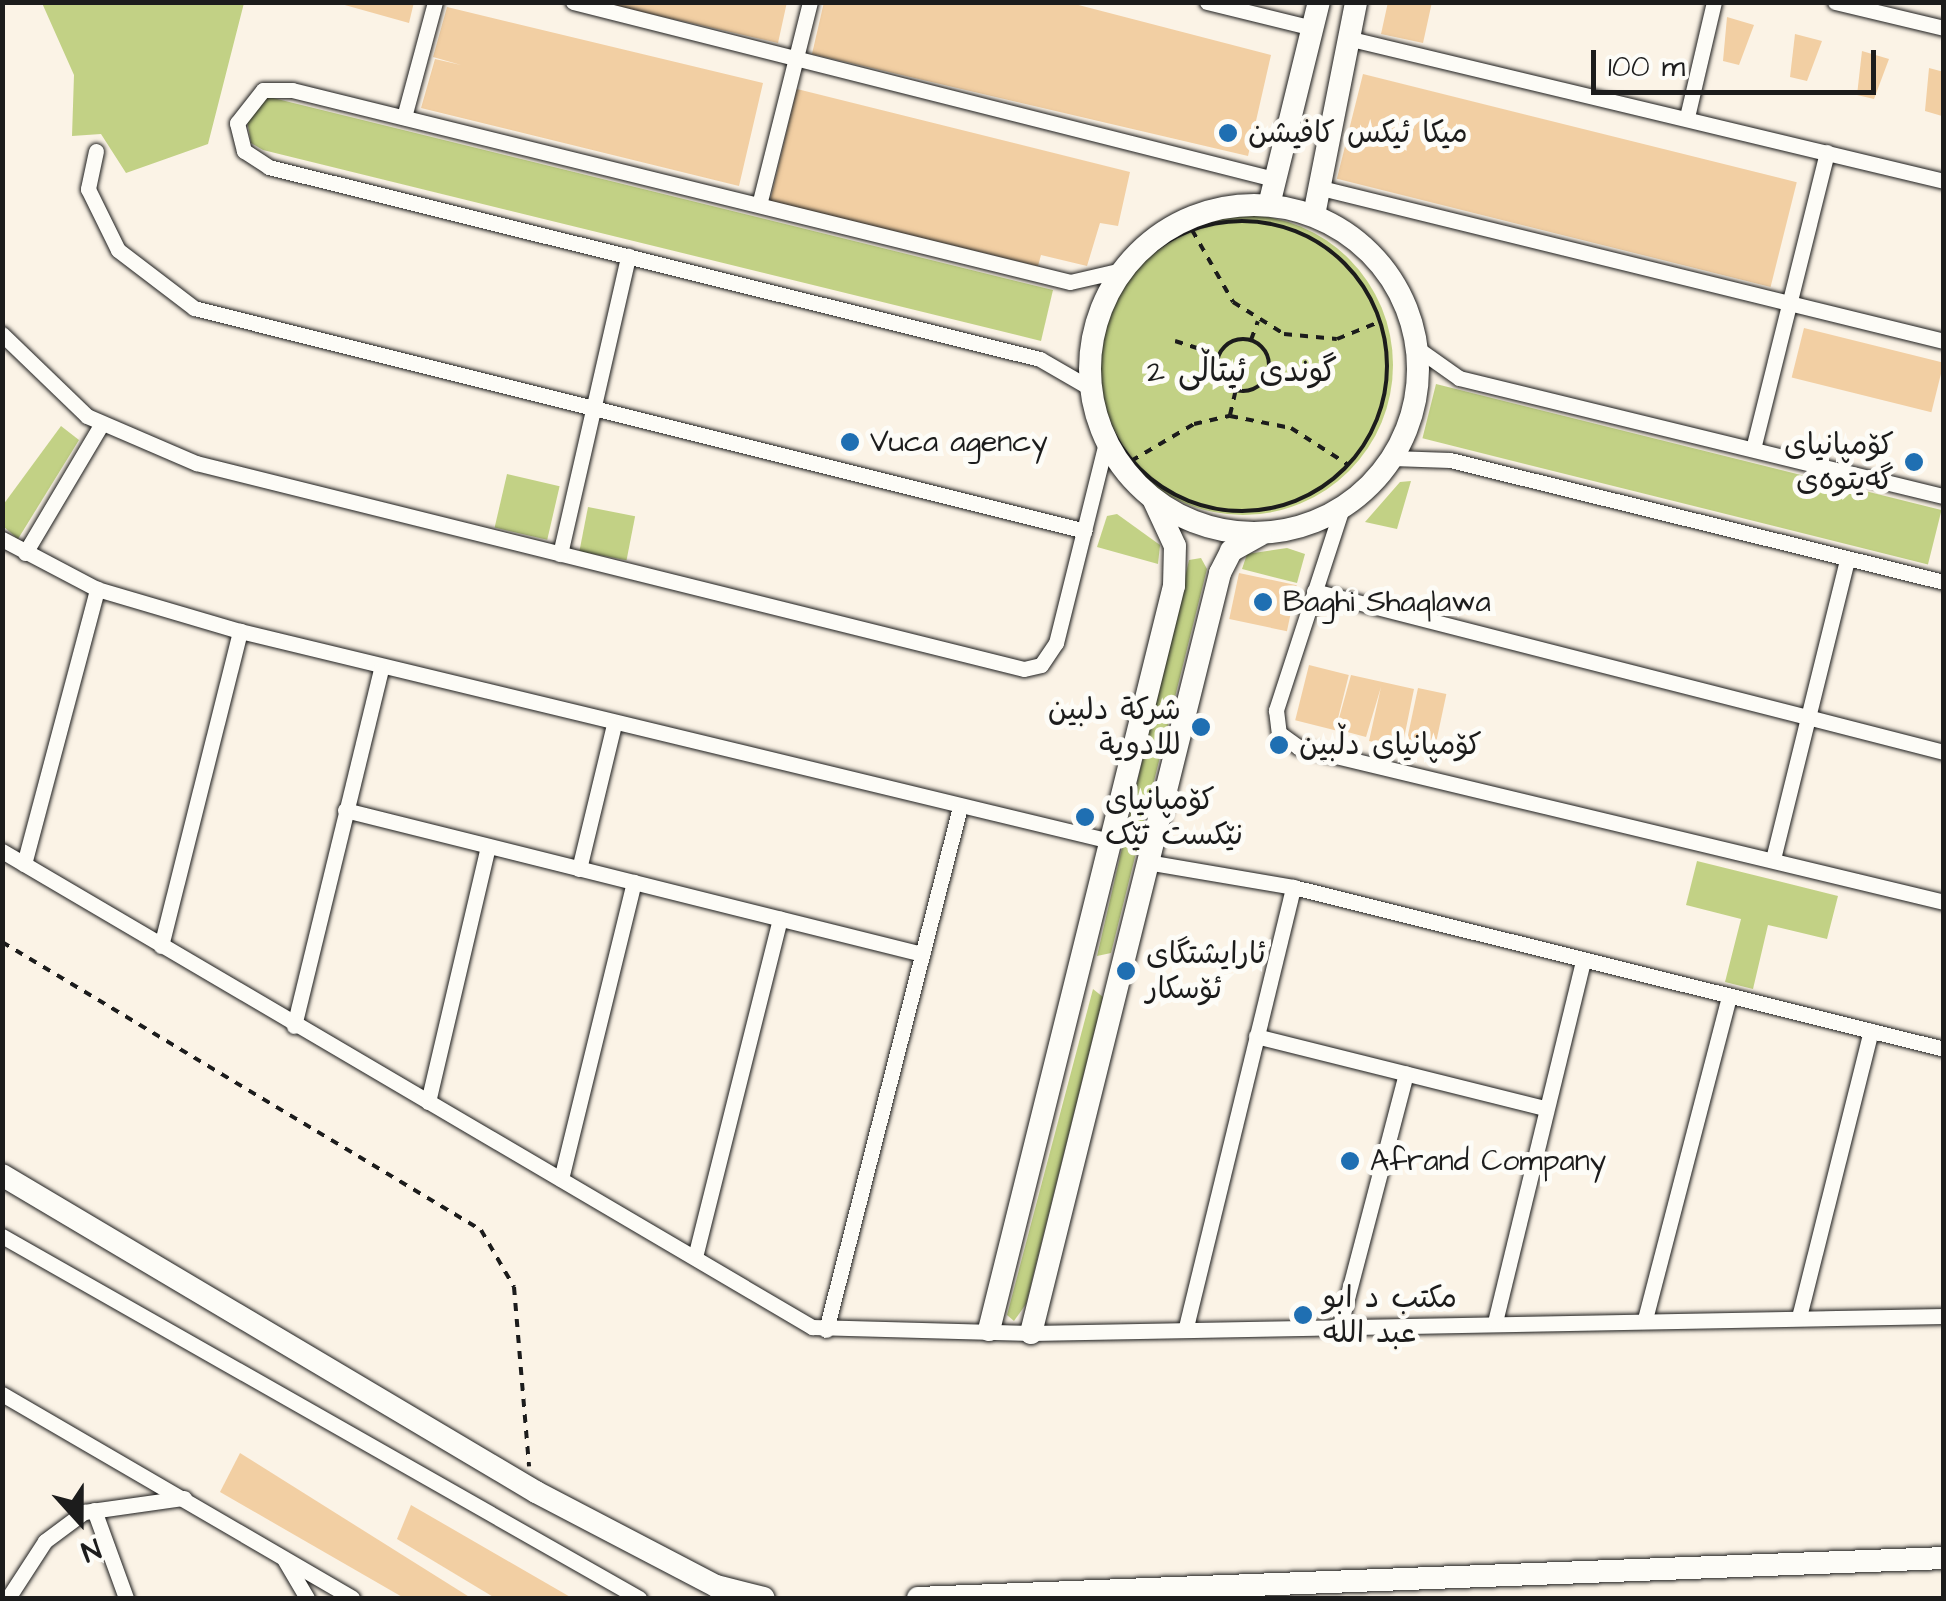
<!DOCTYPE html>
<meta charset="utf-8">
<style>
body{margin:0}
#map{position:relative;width:1946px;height:1601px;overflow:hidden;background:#fbf3e6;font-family:"Architects Daughter","Playpen Sans Arabic",sans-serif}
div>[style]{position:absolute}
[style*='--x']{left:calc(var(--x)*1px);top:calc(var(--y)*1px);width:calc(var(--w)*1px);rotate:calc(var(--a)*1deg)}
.green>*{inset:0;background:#c2d185;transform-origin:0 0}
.round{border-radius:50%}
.building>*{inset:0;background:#f2cfa3;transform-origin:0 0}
.path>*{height:4px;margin-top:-2px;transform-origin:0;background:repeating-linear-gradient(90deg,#1c1c1c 0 8px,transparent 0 16px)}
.path>.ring{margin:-2px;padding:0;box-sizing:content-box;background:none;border:4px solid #1c1c1c;border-radius:50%}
.roads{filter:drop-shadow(0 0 2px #1c1c1c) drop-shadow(0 0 2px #1c1c1c)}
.street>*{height:15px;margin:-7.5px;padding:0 7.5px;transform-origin:7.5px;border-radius:7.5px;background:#fdfcf7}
.secondary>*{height:22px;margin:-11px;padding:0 11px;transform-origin:11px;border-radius:11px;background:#fdfcf7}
.secondary>.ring{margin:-11px;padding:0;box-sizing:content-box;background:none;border:22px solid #fdfcf7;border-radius:50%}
.dots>*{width:28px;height:28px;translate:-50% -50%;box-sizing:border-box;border:5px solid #fdfcf7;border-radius:50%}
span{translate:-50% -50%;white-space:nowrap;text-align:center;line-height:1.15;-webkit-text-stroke:10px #fdfcf7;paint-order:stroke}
.poi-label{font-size:30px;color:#1c1c1c}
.left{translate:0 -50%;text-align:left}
.right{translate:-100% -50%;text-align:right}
.neighbourhood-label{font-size:32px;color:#1c1c1c}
.frame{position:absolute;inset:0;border:5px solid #1c1c1c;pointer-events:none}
.north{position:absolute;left:30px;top:1471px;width:100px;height:100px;-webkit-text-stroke:8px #fdfcf7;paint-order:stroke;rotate:159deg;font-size:28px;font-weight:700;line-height:40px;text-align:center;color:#1c1c1c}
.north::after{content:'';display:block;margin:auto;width:35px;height:45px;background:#1c1c1c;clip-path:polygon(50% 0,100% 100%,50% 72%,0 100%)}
.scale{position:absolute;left:1591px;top:50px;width:285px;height:45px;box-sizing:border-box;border:5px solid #1c1c1c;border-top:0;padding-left:12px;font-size:30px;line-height:35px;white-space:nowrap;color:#1c1c1c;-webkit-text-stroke:8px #fdfcf7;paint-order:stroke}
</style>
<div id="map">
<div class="green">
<i style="clip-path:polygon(42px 3px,244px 3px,208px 144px,126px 173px,101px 134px,72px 136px,74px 75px)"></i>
<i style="clip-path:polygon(269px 97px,1053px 290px,1041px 341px,263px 150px,251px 143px,246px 114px)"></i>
<i class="round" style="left:1093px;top:215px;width:300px;height:300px"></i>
<i style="left:1436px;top:384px;width:521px;height:56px;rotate:14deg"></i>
<i style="clip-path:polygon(61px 426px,79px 440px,18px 539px,3px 526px,3px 505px)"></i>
<i style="left:507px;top:474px;width:54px;height:55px;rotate:13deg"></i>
<i style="clip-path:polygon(1411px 481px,1397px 529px,1365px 522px,1400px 482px)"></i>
<i style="left:588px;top:507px;width:48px;height:45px;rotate:11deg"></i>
<i style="clip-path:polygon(1117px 514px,1160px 545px,1158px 564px,1097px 547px,1107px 516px)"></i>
<i style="clip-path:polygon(1287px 548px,1305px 554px,1297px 583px,1242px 569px,1247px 554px)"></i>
<i style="clip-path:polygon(1201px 558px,1207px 569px,1111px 953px,1097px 956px,1189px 560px)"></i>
<i style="clip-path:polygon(1697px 861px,1838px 896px,1827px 939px,1768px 925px,1753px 989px,1725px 982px,1741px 919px,1686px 905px)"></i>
<i style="clip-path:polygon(1093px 989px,1103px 997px,1026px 1304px,1014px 1321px,1007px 1315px)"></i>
</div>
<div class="building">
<i style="clip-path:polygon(334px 2px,414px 2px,409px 23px)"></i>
<i style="clip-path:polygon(599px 2px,787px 2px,778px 43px)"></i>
<i style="clip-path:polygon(824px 2px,1067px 2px,1271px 55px,1248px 156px,812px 54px)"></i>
<i style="clip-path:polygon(1388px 2px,1432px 2px,1423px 43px,1381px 34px)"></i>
<i style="clip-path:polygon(447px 7px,763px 83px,739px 186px,421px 108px,435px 59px,461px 65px,433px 57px)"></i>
<i style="clip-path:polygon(1727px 17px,1754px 25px,1739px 65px,1723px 61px)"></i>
<i style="clip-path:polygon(1795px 34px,1822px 41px,1807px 81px,1790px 77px)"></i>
<i style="clip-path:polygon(1862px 51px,1889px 59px,1874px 99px,1857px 95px)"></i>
<i style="clip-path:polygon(1929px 68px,1944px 72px,1942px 116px,1925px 111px)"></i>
<i style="left:1363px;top:74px;width:447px;height:108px;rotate:14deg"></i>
<i style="clip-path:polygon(797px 89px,1130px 172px,1118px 226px,1100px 223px,1087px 266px,1041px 255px,1038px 266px,770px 201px)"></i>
<i style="left:1804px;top:328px;width:144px;height:51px;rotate:14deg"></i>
<i style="left:1239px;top:573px;width:59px;height:47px;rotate:12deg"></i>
<i style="left:1309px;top:665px;width:41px;height:57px;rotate:14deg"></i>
<i style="clip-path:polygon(1351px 675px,1414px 689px,1402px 748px,1369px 741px,1381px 687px,1366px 737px,1336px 729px)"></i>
<i style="left:1418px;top:688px;width:29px;height:60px;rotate:12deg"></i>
<i style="clip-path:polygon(240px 1453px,471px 1598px,404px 1598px,220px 1492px)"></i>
<i style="clip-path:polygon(411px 1505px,572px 1598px,495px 1598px,397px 1539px)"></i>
</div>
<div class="path">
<i class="ring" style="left:1097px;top:221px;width:286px;height:286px"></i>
<i style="--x:1192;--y:230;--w:83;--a:60.3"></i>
<i style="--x:1233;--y:302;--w:60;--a:32.1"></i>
<i style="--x:1284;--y:334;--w:53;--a:5.4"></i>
<i style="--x:1337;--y:339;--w:45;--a:-22"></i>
<i class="ring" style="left:1217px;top:339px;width:48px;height:48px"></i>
<i style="--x:1251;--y:340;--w:20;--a:-70"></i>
<i style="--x:1175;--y:341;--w:46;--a:17.7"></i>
<i style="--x:1230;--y:415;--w:26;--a:-77"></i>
<i style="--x:1131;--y:461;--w:73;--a:-30.4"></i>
<i style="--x:1194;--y:424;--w:37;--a:-13"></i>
<i style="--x:1230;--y:416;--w:62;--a:11.1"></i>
<i style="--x:1291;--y:428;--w:67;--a:32.7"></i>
<i style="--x:2;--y:942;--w:559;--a:31.02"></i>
<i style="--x:481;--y:1230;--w:66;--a:59.9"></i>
<i style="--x:514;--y:1287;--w:180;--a:85.2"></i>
</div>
<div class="roads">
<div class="street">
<i style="--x:573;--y:2;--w:723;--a:14.17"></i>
<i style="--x:1207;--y:2;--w:109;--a:13.8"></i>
<i style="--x:1835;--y:2;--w:112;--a:13.4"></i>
<i style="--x:1347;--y:38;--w:614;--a:13.47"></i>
<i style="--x:404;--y:117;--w:119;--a:-74.9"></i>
<i style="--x:1687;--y:117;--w:118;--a:-76.8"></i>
<i style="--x:96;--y:151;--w:39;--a:102"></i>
<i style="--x:88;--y:189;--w:68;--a:63.8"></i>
<i style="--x:118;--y:250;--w:96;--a:37.3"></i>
<i style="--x:194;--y:308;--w:918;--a:14.05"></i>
<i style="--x:1317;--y:187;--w:646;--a:13.8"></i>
<i style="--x:759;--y:205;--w:209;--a:-75.9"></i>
<i style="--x:2;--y:334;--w:118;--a:44"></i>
<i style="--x:87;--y:416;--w:119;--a:23.3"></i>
<i style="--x:196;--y:463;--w:853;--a:13.97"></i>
<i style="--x:1024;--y:669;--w:17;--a:-13"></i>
<i style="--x:1041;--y:665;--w:27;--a:-56"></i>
<i style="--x:1056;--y:643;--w:206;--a:-76"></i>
<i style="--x:1418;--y:349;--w:50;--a:35.3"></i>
<i style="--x:1459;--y:378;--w:499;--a:13.7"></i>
<i style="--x:1090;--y:388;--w:58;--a:-149.9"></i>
<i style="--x:1040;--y:359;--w:795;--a:-166.02"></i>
<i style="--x:269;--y:167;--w:30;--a:-147"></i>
<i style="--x:244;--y:151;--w:29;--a:-104"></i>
<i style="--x:237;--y:123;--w:42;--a:-51.8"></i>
<i style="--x:263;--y:90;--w:29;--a:0"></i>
<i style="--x:292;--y:90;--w:801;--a:13.86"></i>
<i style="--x:1070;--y:282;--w:53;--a:-13"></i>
<i style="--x:1753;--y:449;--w:306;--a:-76"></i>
<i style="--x:1392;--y:458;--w:58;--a:2"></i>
<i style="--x:1450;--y:460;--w:509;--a:13.87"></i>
<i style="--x:1342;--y:508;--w:213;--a:108.1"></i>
<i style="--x:1276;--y:710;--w:23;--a:83"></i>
<i style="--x:1279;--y:733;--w:24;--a:36"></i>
<i style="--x:1298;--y:747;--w:664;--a:13.49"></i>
<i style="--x:2;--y:539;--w:107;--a:27.8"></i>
<i style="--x:97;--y:589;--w:149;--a:16.4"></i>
<i style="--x:240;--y:631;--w:891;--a:13.57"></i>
<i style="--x:25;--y:553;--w:149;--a:-59.3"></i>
<i style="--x:560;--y:554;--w:306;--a:-77.1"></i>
<i style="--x:1314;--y:591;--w:650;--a:14.34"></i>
<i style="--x:345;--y:810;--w:595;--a:14.01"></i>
<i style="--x:2;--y:851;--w:940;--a:30.44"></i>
<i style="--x:812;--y:1327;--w:219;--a:1.6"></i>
<i style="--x:1031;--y:1333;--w:913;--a:-1.07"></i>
<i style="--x:1773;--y:859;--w:309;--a:-76.1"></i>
<i style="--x:1147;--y:862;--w:148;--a:9.7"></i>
<i style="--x:1293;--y:887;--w:671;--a:13.97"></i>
<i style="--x:24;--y:864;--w:285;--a:-75.1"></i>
<i style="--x:579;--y:869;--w:149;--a:-76.4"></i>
<i style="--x:161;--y:946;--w:325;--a:-75.9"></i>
<i style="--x:294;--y:1026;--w:368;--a:-76.3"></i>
<i style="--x:1256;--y:1036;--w:298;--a:14"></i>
<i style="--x:428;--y:1102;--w:263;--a:-76.8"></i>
<i style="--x:561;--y:1179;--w:306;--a:-76.2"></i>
<i style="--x:2;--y:1236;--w:733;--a:29.61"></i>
<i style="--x:695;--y:1257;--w:349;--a:-75.9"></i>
<i style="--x:1799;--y:1317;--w:295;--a:-75.9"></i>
<i style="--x:1645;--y:1319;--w:333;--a:-75.4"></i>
<i style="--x:1495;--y:1322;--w:368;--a:-76.3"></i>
<i style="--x:1340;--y:1325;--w:260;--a:-75.3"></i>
<i style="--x:1186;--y:1327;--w:453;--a:-76.3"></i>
<i style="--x:826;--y:1330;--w:536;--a:-75.63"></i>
<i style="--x:2;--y:1394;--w:405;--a:30.2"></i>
<i style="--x:94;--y:1510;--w:94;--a:70"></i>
<i style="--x:284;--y:1559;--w:45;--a:59.5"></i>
<i style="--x:8;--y:1598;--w:68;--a:-57"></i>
<i style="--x:45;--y:1541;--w:49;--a:-36.6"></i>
<i style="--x:84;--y:1512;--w:101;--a:-8"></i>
</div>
<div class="secondary">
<i class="ring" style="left:1090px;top:205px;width:306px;height:306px"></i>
<i style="--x:1269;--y:205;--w:209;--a:-76.2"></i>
<i style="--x:1314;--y:215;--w:217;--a:-78.8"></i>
<i style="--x:2;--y:1175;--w:621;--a:30.69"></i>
<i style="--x:536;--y:1492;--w:203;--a:27.6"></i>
<i style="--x:716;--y:1586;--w:49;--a:14"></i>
<i style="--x:989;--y:1330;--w:767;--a:-76.04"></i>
<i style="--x:1174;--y:586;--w:40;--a:-88.6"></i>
<i style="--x:1175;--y:546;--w:50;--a:-115"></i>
<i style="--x:1031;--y:1333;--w:783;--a:-76.03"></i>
<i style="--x:1220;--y:573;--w:25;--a:-63"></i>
<i style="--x:1231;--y:551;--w:33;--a:-29"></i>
<i style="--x:918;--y:1598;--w:1027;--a:-2.23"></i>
</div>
</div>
<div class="dots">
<i style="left:1228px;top:133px;background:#1f6fb2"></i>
<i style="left:850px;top:442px;background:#1f6fb2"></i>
<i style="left:1914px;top:462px;background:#1f6fb2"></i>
<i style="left:1263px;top:602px;background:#1f6fb2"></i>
<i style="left:1201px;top:727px;background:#1f6fb2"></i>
<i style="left:1279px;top:745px;background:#1f6fb2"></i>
<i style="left:1085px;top:817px;background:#1f6fb2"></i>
<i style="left:1126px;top:971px;background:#1f6fb2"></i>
<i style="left:1350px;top:1161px;background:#1f6fb2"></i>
<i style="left:1303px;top:1315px;background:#1f6fb2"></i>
</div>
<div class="poi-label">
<span class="left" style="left:1248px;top:133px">میکا ئیکس کافیشن</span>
<span class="left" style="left:870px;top:442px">Vuca agency</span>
<span class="right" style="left:1894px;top:462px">کۆمپانیای<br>گەیتوەی</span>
<span class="left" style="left:1283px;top:602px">Baghi Shaqlawa</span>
<span class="right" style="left:1181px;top:727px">شركة دلبين<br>للادوية</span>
<span class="left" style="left:1299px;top:745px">کۆمپانیای دڵبین</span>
<span class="left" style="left:1105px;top:817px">کۆمپانیای<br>نێکست تێک</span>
<span class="left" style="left:1146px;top:971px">ئارایشتگای<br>ئۆسکار</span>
<span class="left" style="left:1370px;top:1161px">Afrand Company</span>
<span class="left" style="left:1323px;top:1315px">مكتب د ابو<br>عبد الله</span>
</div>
<div class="neighbourhood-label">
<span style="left:1242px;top:372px">گوندی ئیتاڵی 2</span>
</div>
<div class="frame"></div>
<div class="north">N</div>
<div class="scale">100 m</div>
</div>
